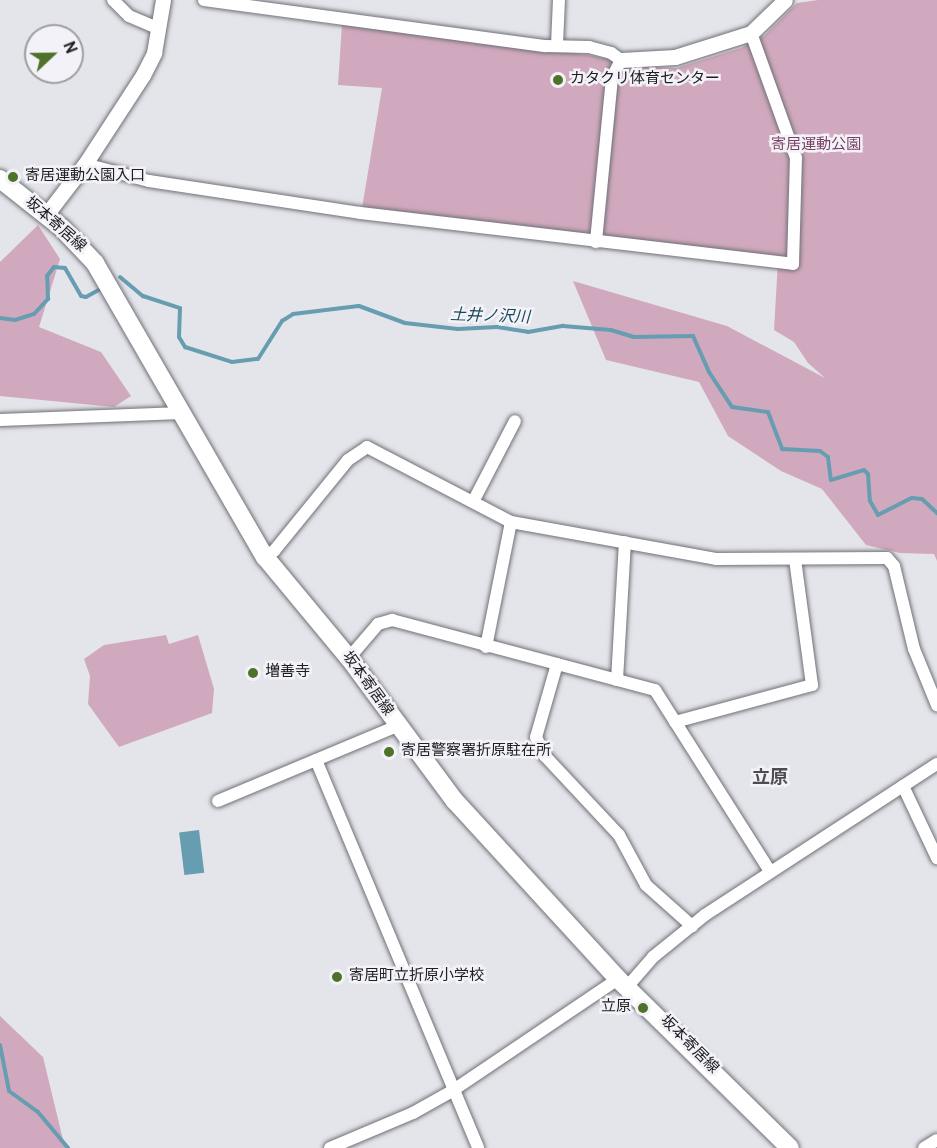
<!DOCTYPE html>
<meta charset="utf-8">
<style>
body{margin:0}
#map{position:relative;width:937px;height:1148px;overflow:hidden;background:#e4e5eb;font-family:Overpass,"Noto Sans JP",sans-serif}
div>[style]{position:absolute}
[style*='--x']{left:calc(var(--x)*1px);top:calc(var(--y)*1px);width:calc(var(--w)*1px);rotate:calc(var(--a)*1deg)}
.green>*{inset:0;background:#d1a9be}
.water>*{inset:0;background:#669db1;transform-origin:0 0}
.stream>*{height:4px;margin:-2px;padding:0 2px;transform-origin:2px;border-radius:2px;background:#669db1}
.roads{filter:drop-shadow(0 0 2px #707076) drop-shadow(0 0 2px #707076)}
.minor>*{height:12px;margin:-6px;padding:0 6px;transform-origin:6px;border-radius:6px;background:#fff}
.tertiary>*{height:15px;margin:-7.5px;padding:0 7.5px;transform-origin:7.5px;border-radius:7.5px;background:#fff}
.secondary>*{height:18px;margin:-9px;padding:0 9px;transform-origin:9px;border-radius:9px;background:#fff}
.dots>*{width:16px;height:16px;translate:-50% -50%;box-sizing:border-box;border:3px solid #f2f2f8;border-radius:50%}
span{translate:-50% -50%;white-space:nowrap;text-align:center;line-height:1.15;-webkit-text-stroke:5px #f2f2f8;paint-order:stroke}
.poi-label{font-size:15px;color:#202022}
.left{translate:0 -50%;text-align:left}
.right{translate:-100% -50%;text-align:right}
.park-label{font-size:15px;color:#7b3f62}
.street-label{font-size:15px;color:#202022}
.water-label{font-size:16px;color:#184858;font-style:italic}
.quarter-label{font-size:18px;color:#4c4c51;font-weight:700}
.north{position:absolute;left:24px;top:24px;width:60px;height:60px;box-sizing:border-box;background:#f2f2f8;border:2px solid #9e9ea2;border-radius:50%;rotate:68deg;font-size:16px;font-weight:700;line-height:24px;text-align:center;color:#202022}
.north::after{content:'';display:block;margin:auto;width:21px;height:27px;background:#4f722b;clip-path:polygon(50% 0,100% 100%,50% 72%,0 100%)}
</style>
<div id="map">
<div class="green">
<i style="clip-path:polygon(818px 0,937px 0,937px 561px,934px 554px,900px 553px,866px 545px,822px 489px,781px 471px,728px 436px,699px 382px,606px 360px,573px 281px,727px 326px,825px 378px,808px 363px,794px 342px,774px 330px,778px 261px,362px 208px,382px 88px,338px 85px,342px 24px,589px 55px,646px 67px,677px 68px,741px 48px,764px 36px,797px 3px)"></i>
<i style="clip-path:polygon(38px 225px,60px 259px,39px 327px,101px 352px,131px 396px,114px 407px,0 396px,0 262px)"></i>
<i style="clip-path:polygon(166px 635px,169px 644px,198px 635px,214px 689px,212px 713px,119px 747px,88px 704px,90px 676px,84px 659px,104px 645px)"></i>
<i style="clip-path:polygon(0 1016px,43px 1057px,65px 1148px,0 1148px)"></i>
</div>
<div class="water">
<i style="left:199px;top:830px;width:43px;height:20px;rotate:83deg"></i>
</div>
<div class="stream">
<i style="--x:120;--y:277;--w:30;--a:40"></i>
<i style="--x:143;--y:296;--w:39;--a:18"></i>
<i style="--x:180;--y:308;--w:29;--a:92"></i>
<i style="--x:179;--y:337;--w:12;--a:59"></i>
<i style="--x:185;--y:347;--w:49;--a:17.7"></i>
<i style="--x:232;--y:362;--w:26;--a:-7"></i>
<i style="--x:258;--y:359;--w:45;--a:-57.7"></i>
<i style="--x:282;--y:321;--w:13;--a:-32"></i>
<i style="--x:293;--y:314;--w:66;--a:-6.9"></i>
<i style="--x:359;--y:306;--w:49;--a:20.3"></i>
<i style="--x:405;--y:323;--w:53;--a:6.5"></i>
<i style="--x:458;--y:329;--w:39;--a:-3"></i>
<i style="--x:497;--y:327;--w:31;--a:9"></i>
<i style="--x:528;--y:332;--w:36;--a:-10"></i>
<i style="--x:563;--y:326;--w:48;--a:4.8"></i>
<i style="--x:611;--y:330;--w:24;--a:17"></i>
<i style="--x:634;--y:337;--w:59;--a:-1"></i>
<i style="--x:693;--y:336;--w:39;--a:66"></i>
<i style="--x:709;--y:372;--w:42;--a:56.7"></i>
<i style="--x:732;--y:407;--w:36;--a:8"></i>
<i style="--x:768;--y:412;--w:40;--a:69"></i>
<i style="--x:782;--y:449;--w:38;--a:3"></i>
<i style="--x:820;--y:451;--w:10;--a:37"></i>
<i style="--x:828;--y:457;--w:23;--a:83"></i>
<i style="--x:831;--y:480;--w:34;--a:-17"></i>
<i style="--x:864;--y:470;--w:6;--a:45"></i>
<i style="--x:868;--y:474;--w:27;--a:86"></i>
<i style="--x:870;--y:501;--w:16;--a:60"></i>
<i style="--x:878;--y:515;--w:38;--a:-27"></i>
<i style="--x:912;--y:498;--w:10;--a:6"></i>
<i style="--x:922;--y:499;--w:21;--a:43"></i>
<i style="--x:0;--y:318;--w:15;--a:8"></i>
<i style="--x:15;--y:320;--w:20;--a:-18"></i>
<i style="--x:34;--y:314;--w:21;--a:-47"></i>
<i style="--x:48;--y:299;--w:23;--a:-92"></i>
<i style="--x:47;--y:276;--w:11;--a:-52"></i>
<i style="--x:54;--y:267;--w:11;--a:5"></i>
<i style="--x:65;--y:268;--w:32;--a:60"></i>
<i style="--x:81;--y:296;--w:5;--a:11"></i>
<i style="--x:86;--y:297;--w:18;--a:-29"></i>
<i style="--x:0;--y:1045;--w:47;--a:78.9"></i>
<i style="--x:9;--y:1091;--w:36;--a:36"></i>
<i style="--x:38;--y:1112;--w:47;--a:50.2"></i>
</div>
<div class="roads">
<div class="minor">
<i style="--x:113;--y:0;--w:23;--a:45"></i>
<i style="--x:129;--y:16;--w:33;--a:23"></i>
<i style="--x:204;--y:0;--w:345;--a:7.7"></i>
<i style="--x:546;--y:46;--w:43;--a:1.3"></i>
<i style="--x:589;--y:47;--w:23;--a:15"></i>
<i style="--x:611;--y:53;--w:12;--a:35"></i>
<i style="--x:621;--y:60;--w:20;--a:117"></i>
<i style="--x:612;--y:78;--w:165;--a:95.6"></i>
<i style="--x:557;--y:45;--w:45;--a:-87.5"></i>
<i style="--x:85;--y:164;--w:66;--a:14.9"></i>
<i style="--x:149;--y:181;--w:213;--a:8.6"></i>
<i style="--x:360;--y:213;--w:436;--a:6.7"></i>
<i style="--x:793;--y:264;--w:106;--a:-88.4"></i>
<i style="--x:796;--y:158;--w:133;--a:-109.8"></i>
<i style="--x:0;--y:420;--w:182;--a:-2.2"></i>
<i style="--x:473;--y:502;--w:91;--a:-62.6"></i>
<i style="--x:265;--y:557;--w:11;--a:-34"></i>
<i style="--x:274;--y:551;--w:117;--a:-50.9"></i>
<i style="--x:348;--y:460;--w:23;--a:-34"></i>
<i style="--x:367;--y:447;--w:162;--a:27.5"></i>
<i style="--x:511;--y:522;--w:208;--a:10.2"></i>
<i style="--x:716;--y:559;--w:171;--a:-0.3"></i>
<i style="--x:887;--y:558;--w:11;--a:49"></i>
<i style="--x:894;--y:566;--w:85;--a:76.5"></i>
<i style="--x:914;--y:649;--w:61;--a:67.7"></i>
<i style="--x:486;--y:647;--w:127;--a:-78.7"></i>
<i style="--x:349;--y:658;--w:45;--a:-49.5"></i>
<i style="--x:378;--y:624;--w:15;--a:-16"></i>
<i style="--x:392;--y:620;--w:272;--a:14.9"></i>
<i style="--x:655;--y:690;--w:214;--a:57.6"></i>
<i style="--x:557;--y:664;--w:76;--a:106"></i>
<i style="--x:536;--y:737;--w:21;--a:65"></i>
<i style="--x:545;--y:756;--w:108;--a:46.9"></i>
<i style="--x:619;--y:835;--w:57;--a:61.6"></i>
<i style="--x:646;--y:885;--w:62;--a:41.7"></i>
<i style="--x:617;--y:680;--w:138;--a:-86.7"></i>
<i style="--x:675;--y:722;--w:142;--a:-15.1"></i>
<i style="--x:812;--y:685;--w:127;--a:-97.7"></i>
<i style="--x:316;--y:760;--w:420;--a:67.3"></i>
<i style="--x:903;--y:786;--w:80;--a:64.7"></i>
<i style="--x:218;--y:801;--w:194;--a:-22.7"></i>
<i style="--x:627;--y:987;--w:40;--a:-49"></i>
<i style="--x:653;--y:957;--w:67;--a:-38.9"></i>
<i style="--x:705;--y:915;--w:277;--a:-33.1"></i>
<i style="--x:330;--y:1148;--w:90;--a:-22.9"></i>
<i style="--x:413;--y:1113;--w:45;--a:-29.4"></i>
<i style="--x:452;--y:1091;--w:200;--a:-34"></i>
<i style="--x:924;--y:1148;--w:15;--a:-32"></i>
</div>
<div class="tertiary">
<i style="--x:621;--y:60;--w:54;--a:-3.2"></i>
<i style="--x:675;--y:57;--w:80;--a:-17.5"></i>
<i style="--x:751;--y:33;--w:47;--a:-44.1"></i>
<i style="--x:46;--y:215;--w:64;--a:-52.6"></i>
<i style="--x:85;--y:164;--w:106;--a:-56.9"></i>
<i style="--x:143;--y:75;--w:25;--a:-63"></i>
<i style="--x:154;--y:53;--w:54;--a:-80.4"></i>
</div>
<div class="secondary">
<i style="--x:0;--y:179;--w:79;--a:38.3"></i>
<i style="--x:62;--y:228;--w:48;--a:46.7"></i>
<i style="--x:95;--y:263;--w:340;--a:60"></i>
<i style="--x:265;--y:557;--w:131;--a:50.3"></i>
<i style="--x:349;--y:658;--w:178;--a:53.5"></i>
<i style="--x:455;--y:801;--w:241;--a:47.5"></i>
<i style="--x:618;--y:979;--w:241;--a:44.5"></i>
</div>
</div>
<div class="dots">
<i style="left:558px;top:80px;background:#4f722b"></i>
<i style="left:13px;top:177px;background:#4f722b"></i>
<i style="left:253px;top:673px;background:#4f722b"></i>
<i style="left:389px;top:752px;background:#4f722b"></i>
<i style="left:337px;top:977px;background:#4f722b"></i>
<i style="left:643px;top:1008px;background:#4f722b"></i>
</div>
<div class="poi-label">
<span class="left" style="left:570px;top:80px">カタクリ体育センター</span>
<span class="left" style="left:25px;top:177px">寄居運動公園入口</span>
<span class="left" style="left:265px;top:673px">増善寺</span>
<span class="left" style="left:401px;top:752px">寄居警察署折原駐在所</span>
<span class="left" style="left:349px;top:977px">寄居町立折原小学校</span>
<span class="right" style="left:631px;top:1008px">立原</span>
</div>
<div class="park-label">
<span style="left:816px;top:146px">寄居運動公園</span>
</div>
<div class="street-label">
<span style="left:55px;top:225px;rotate:41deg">坂本寄居線</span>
<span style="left:367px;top:684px;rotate:54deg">坂本寄居線</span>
<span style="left:689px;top:1045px;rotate:45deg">坂本寄居線</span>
</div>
<div class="water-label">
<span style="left:490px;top:317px;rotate:2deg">土井ノ沢川</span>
</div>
<div class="quarter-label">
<span style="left:770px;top:779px">立原</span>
</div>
<div class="north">N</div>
</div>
